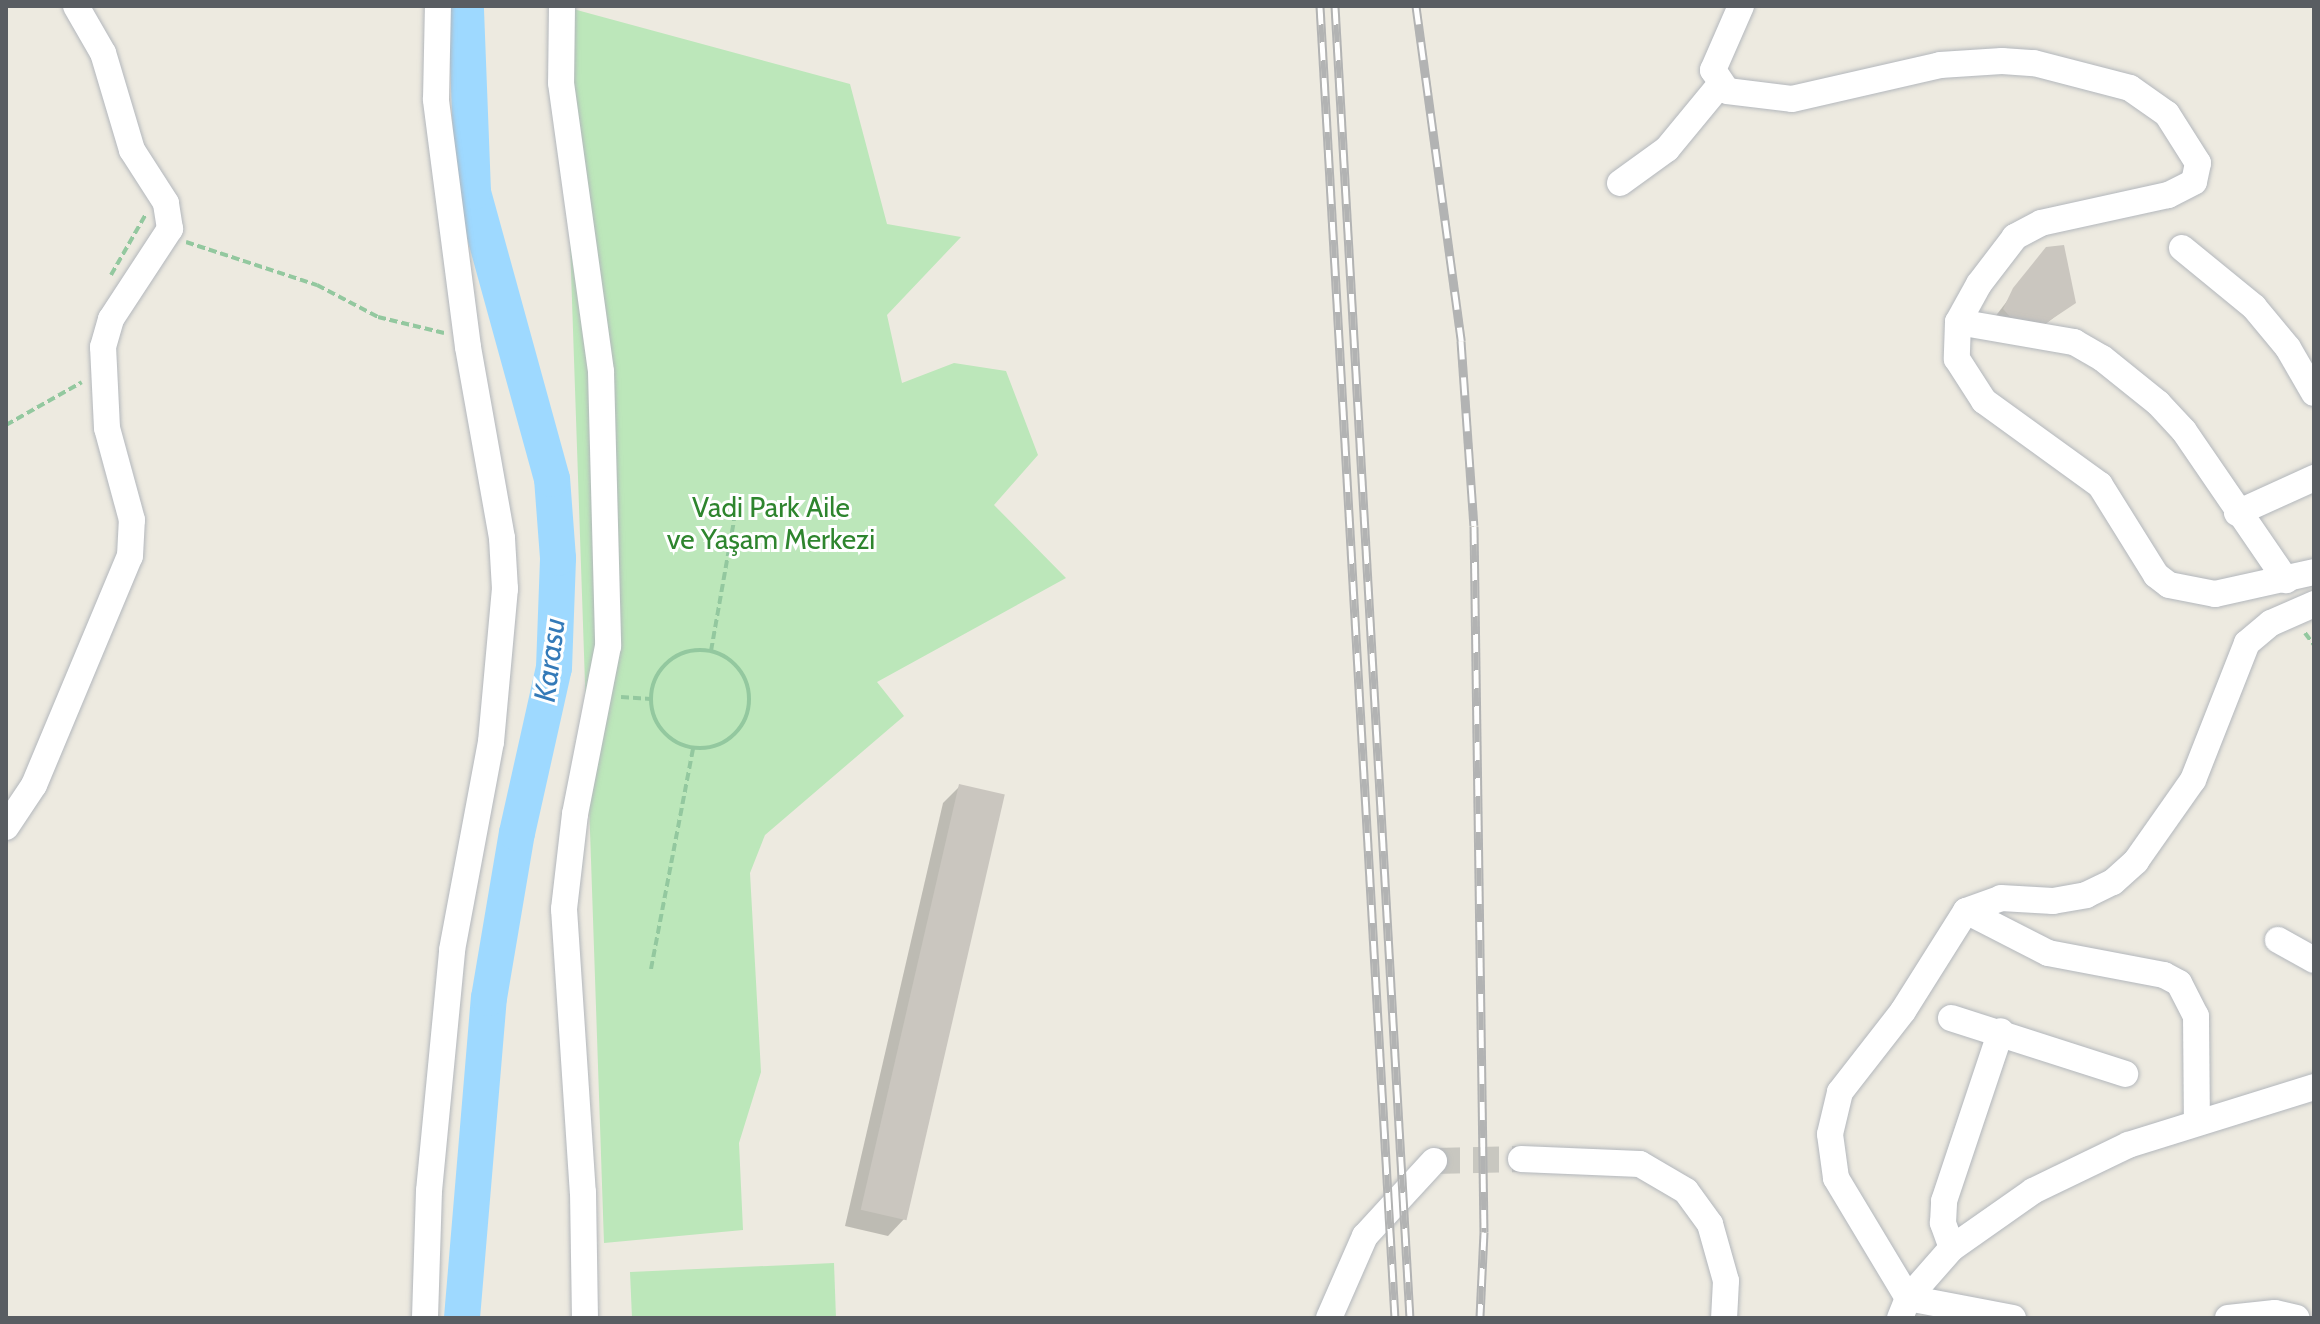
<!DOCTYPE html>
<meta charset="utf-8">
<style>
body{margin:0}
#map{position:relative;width:2320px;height:1324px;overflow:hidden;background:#edeae0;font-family:Cabin,sans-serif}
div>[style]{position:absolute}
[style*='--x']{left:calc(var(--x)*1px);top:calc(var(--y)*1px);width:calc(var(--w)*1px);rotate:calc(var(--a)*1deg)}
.green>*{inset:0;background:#bce7ba}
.shadow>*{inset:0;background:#0003}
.river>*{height:36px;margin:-18px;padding:0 18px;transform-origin:18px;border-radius:18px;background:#9ed9ff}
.building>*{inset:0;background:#cac6bf;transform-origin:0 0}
.minor-tunnel>*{height:26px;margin-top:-13px;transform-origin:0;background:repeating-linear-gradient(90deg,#c8c7c0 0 26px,transparent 0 39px)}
.path>*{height:4px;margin-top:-2px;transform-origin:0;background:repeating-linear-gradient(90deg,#93c89f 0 8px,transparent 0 12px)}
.path>.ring{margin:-2px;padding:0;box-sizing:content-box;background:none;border:4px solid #93c89f;border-radius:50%}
.roads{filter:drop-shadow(0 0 2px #b3b7bc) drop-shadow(0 0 2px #b3b7bc)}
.minor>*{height:26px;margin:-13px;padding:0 13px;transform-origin:13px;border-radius:13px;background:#fff}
.rail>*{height:9px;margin-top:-4.5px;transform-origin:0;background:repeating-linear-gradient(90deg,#fff 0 18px,#b2b3b3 0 36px);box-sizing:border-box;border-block:2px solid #b2b3b3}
span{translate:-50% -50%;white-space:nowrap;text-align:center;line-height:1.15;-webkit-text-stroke:6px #fff;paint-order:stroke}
.park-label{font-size:28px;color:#2e852e}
.water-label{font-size:30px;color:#347ab8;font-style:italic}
.frame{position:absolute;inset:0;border:8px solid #595d62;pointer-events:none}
</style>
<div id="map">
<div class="green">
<i style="clip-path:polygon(562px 6px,850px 84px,887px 224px,961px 237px,887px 315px,902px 383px,954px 363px,1006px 371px,1038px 455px,994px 505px,1066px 578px,877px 682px,904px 716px,765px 835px,750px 873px,761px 1072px,739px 1143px,743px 1230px,604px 1243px)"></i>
<i style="clip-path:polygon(834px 1263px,836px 1318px,632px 1318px,630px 1272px)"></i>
</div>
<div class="shadow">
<i style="clip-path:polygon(2047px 249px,2074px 302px,2022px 342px,1988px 326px)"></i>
<i style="clip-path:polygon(960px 786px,904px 1219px,888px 1236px,845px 1226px,943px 803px)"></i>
</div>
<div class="river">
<i style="--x:462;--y:1318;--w:321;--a:-85.2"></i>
<i style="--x:489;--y:998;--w:167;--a:-80.4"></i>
<i style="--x:517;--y:833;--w:169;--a:-77.4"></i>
<i style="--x:554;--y:668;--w:110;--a:-87.9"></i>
<i style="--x:558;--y:558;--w:79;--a:-94.3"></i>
<i style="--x:552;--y:479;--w:298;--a:-105.4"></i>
<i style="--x:473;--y:192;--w:186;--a:-92.2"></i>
</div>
<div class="building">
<i style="clip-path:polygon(2064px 245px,2076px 303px,2040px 327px,2019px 326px,2003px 309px,2013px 288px,2046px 247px)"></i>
<i style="left:959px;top:784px;width:47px;height:437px;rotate:13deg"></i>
</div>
<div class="minor-tunnel">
<i style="--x:1434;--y:1161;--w:87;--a:-1.3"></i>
</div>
<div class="path">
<i style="--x:186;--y:242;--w:138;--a:18.2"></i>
<i style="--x:317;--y:285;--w:69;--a:27.7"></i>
<i style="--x:378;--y:317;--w:68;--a:13.6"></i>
<i style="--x:111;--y:275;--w:70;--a:-60.2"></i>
<i style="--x:6;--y:425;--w:87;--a:-29.5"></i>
<i style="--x:2305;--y:633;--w:15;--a:53"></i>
<i class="ring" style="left:651px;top:650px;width:94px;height:94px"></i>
<i style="--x:711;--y:651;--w:133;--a:-80"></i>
<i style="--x:621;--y:697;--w:30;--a:4"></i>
<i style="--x:651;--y:969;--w:225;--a:-79.2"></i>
</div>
<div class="roads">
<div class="minor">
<i style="--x:562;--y:6;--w:77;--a:90.7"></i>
<i style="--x:561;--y:83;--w:292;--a:82.1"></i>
<i style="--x:601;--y:372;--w:274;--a:88.5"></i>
<i style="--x:608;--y:646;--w:171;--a:101.1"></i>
<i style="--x:575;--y:814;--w:96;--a:96.6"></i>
<i style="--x:564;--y:909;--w:284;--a:86.2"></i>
<i style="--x:583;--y:1192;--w:126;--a:89.1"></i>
<i style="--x:1741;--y:6;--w:70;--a:113.6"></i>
<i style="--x:1713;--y:70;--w:25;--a:56"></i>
<i style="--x:1727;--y:91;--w:65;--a:7"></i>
<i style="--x:1792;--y:99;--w:152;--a:-12.9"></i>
<i style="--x:1940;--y:65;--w:62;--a:-3.7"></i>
<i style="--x:2002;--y:61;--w:32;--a:4"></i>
<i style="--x:2034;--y:63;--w:99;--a:14.6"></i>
<i style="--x:2130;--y:88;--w:45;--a:35.1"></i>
<i style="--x:2167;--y:114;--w:58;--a:57.7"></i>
<i style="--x:2198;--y:163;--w:19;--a:102"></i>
<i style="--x:2194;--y:182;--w:29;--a:153"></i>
<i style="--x:2168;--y:195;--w:130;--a:167.6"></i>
<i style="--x:2041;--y:223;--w:30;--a:152"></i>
<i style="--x:2015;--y:237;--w:59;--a:127.5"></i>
<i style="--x:1979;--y:284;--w:43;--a:118.9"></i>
<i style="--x:1958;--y:322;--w:37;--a:92"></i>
<i style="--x:1957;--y:359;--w:50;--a:57.3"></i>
<i style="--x:1984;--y:401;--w:143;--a:35.9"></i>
<i style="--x:2100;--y:485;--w:106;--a:58.1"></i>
<i style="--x:2156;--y:575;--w:16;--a:38"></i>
<i style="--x:2169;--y:585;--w:47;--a:11.1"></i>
<i style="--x:2215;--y:594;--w:101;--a:-12.5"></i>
<i style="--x:1620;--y:183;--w:58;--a:-35.9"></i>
<i style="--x:1667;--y:149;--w:82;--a:-50.5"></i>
<i style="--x:2182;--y:248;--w:93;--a:39.3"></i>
<i style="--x:2254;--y:307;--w:53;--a:50.3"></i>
<i style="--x:2288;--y:348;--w:52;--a:60"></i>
<i style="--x:1958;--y:322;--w:118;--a:9.8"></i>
<i style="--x:2074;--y:342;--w:32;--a:30"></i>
<i style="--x:2102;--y:358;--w:72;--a:38.8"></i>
<i style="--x:2158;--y:403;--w:38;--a:47"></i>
<i style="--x:2184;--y:431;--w:181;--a:55.6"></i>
<i style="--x:2237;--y:513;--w:85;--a:-24.4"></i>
<i style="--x:6;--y:827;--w:50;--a:-56.3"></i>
<i style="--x:34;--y:785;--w:248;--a:-67.3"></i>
<i style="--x:130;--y:556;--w:36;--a:-87"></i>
<i style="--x:132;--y:520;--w:95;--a:-105.2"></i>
<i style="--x:107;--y:428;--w:81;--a:-92.8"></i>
<i style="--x:103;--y:347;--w:29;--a:-74"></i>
<i style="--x:111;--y:319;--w:108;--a:-56.8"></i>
<i style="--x:170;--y:229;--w:26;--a:-99"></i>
<i style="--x:166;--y:203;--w:63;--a:-122.7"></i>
<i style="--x:132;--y:150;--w:101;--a:-106.6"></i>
<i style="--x:103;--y:53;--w:54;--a:-119.9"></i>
<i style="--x:1966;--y:911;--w:92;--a:27.1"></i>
<i style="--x:2048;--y:953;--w:118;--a:10.7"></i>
<i style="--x:2164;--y:975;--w:17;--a:28"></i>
<i style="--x:2179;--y:983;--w:37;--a:63"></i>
<i style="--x:2196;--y:1016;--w:105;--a:89.5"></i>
<i style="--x:2278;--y:940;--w:41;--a:29.1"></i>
<i style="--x:1951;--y:1018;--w:183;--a:17.8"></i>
<i style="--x:1521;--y:1159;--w:119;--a:2.4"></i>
<i style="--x:1640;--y:1164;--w:53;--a:30.4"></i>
<i style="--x:1686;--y:1191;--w:41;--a:54"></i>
<i style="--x:1710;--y:1224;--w:59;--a:74.3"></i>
<i style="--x:1726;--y:1281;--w:37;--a:93"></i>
<i style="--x:1952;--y:1248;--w:27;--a:-110"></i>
<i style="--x:1943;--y:1223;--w:22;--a:-87"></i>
<i style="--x:1944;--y:1201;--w:179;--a:-71.5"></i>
<i style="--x:425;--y:1318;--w:127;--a:-88.2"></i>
<i style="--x:429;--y:1191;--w:242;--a:-84.5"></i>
<i style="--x:452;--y:950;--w:212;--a:-79.4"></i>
<i style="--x:491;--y:742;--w:154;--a:-84.8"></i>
<i style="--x:505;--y:589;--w:51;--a:-93.4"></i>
<i style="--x:502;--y:538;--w:194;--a:-100.1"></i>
<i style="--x:468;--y:347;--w:250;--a:-97.4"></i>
<i style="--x:436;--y:99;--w:93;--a:-88.8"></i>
<i style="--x:1329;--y:1318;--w:90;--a:-66.3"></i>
<i style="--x:1365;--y:1236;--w:102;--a:-47.4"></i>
<i style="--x:1900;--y:1318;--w:22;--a:-68"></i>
<i style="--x:1908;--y:1298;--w:67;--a:-48.7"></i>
<i style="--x:1952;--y:1248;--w:99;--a:-35.1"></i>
<i style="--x:2033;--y:1191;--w:106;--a:-25.8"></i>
<i style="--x:2128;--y:1145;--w:195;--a:-17.3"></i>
<i style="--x:2013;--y:1318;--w:107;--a:-169.2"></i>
<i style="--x:1908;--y:1298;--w:140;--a:-121"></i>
<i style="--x:1836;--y:1178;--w:44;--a:-97.8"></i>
<i style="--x:1830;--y:1134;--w:43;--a:-76.6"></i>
<i style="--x:1840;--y:1092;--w:103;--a:-52.1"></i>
<i style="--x:1903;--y:1011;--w:118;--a:-57.8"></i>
<i style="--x:1966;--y:911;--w:37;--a:-20"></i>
<i style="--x:2001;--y:898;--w:52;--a:3.3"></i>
<i style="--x:2053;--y:901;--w:34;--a:-10"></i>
<i style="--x:2086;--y:895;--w:30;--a:-26"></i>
<i style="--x:2113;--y:882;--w:31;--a:-42"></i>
<i style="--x:2136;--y:861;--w:99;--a:-54.9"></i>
<i style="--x:2193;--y:780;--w:147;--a:-68.5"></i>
<i style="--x:2247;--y:643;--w:31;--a:-40"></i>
<i style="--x:2271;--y:623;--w:47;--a:-23.8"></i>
<i style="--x:2228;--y:1318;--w:47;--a:-6.1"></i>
<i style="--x:2275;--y:1313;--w:22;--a:13"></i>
</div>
</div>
<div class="rail">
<i style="--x:1320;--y:6;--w:1314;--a:86.73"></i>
<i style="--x:1335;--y:6;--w:1314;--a:86.73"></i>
<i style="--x:1416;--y:6;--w:338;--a:82.3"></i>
<i style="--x:1461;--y:341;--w:185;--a:86"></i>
<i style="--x:1474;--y:526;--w:706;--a:89.19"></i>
<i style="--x:1484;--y:1232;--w:86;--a:92.7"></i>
</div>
<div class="park-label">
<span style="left:771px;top:523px">Vadi Park Aile<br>ve Yaşam Merkezi</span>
</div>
<div class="water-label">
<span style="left:550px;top:660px;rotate:-83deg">Karasu</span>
</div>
<div class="frame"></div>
</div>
